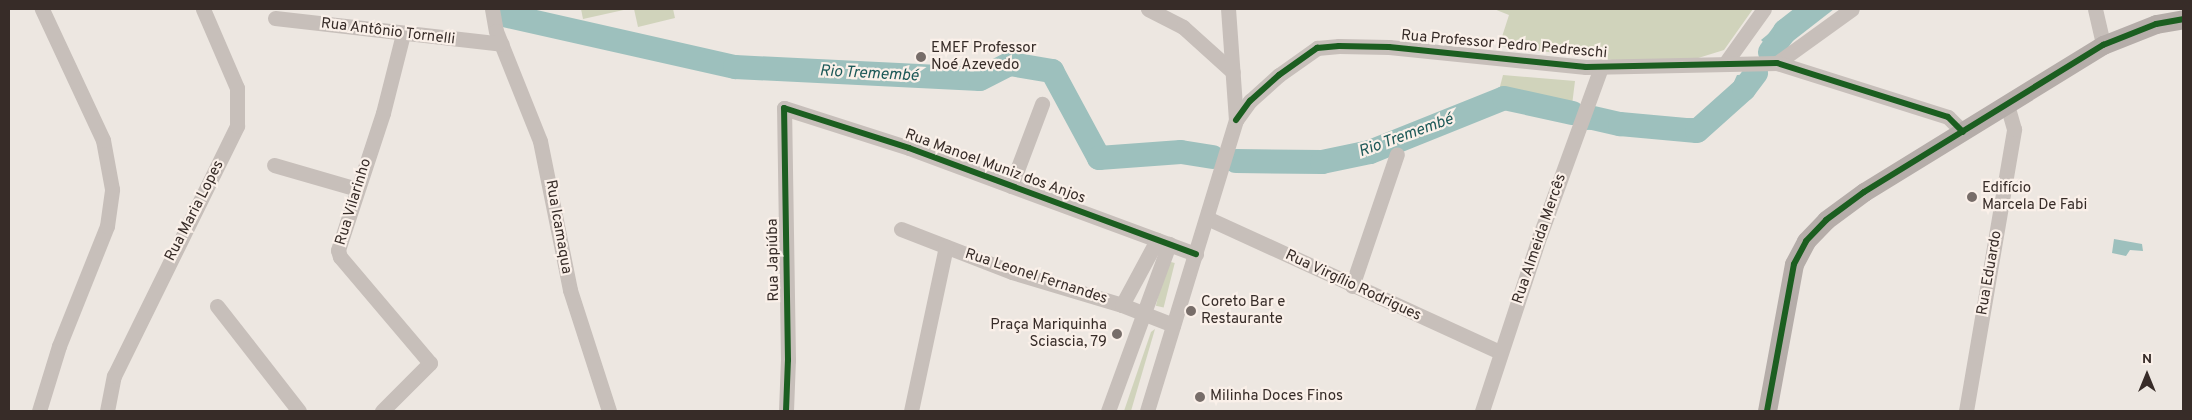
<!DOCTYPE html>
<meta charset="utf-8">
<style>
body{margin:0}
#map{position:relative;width:2192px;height:420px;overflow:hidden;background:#ede7e1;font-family:Overpass,sans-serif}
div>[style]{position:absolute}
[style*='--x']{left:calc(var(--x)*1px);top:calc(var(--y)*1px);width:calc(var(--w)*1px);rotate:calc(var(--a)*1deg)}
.green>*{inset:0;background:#d0d3bb;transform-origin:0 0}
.water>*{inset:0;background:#9dc0bd}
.river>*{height:24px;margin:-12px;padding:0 12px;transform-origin:12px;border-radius:12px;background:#9dc0bd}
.minor>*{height:15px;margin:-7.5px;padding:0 7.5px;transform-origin:7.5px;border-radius:7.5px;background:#c7bfba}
.major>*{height:19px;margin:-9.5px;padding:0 9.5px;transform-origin:9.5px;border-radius:9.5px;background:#b5ada9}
.cycleway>*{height:6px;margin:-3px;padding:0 3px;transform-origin:3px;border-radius:3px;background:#1b5e20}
.dots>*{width:14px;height:14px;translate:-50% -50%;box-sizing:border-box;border:2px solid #faf0e9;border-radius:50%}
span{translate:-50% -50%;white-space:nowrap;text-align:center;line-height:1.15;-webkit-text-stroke:4.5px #faf0e9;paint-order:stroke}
.street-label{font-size:15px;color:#372c28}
.poi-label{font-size:15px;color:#372c28}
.left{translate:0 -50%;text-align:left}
.right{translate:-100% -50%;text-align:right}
.water-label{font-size:16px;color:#1d5958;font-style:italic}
.frame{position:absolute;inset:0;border:10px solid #372c28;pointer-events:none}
.north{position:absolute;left:2122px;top:350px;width:50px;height:50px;-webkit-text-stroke:4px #faf0e9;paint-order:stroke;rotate:0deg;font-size:14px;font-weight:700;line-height:20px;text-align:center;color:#372c28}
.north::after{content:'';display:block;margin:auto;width:18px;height:22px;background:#372c28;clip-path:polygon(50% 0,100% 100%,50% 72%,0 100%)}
</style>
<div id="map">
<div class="green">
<i style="clip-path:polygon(581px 9px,628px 9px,583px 19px)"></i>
<i style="clip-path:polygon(634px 9px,673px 9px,675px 18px,638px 27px)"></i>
<i style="clip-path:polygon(1494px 9px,1753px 9px,1724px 50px,1695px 59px,1628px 62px,1499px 46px,1509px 15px)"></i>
<i style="clip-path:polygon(1503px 75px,1575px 81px,1572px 105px,1498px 94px)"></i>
<i style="left:1167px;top:261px;width:8px;height:46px;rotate:14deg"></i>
<i style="clip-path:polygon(1155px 329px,1131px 411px,1124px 411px,1151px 332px)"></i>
</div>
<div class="water">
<i style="clip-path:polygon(1799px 9px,1834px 9px,1776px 54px,1761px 40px)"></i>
<i style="clip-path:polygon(1758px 74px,1748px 88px,1707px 126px,1585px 130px,1590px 119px,1705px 118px,1728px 95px,1737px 75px)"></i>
<i style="clip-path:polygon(2114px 239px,2142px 244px,2143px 251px,2130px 250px,2126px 256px,2112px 253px)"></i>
</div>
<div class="river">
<i style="--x:504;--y:15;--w:237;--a:12.7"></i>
<i style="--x:735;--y:67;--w:245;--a:2.8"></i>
<i style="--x:980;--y:79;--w:34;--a:-27"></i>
<i style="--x:1010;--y:64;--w:43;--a:9.5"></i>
<i style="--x:1052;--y:71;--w:99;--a:61.6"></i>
<i style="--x:1099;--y:158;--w:82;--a:-4.2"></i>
<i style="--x:1181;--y:152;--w:32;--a:9"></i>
<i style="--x:1770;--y:52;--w:26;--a:-54"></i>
<i style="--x:1785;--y:31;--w:36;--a:-38"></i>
<i style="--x:1593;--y:118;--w:28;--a:13"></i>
<i style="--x:1620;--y:124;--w:77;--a:5.2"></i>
<i style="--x:1697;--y:131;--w:63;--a:-41.8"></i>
<i style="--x:1744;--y:89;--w:20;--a:-53"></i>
<i style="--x:1236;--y:161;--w:86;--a:0.7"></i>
<i style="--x:1322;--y:162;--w:49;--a:-11.8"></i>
<i style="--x:1370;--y:152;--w:144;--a:-21.9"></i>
<i style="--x:1504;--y:98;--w:70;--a:12.4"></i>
</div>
<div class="minor">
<i style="--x:492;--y:9;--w:22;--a:80"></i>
<i style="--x:496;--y:31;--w:118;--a:68.2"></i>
<i style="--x:540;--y:141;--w:152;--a:78.6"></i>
<i style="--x:570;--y:290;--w:127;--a:72.1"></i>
<i style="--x:1148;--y:9;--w:39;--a:27"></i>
<i style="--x:1183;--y:27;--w:67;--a:42"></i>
<i style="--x:2095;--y:9;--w:37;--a:77"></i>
<i style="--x:275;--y:18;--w:228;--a:6.5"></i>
<i style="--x:1726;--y:62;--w:65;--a:-54.4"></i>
<i style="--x:1777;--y:63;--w:92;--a:-35.8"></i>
<i style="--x:1236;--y:120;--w:24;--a:-54"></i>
<i style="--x:1250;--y:101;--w:39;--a:-42"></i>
<i style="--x:1279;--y:75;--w:47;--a:-35.4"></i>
<i style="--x:1317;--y:48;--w:22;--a:-5"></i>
<i style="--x:1339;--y:46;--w:50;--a:1.1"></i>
<i style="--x:1389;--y:47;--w:198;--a:5.8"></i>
<i style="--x:1586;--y:67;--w:191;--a:-1.2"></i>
<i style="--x:1777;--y:63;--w:179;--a:17.5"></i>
<i style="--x:1948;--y:117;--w:21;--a:45"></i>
<i style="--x:274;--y:165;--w:86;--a:16.1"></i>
<i style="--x:1011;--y:186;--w:88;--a:-69.3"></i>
<i style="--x:1207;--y:218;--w:322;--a:24.6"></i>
<i style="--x:901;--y:229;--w:119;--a:21.2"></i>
<i style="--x:1012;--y:272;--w:115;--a:16.7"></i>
<i style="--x:1122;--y:305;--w:55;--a:21.4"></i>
<i style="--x:1352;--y:286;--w:139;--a:-71.2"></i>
<i style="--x:1122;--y:305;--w:74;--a:-61.7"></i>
<i style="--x:217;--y:306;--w:133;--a:52"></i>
<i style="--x:39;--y:411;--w:68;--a:-72.9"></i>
<i style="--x:59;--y:346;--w:129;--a:-68.2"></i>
<i style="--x:107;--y:226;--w:37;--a:-82"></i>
<i style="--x:112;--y:189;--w:50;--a:-100.4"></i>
<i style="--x:103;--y:140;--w:145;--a:-115"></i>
<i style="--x:107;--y:411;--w:36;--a:-79"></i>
<i style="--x:114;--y:376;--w:279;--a:-63.8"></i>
<i style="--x:237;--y:126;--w:38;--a:-90"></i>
<i style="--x:237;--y:88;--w:86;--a:-113.3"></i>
<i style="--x:382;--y:411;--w:68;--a:-45"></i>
<i style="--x:430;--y:363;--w:139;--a:-130.3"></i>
<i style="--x:340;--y:257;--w:7;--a:-106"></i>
<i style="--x:338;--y:250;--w:144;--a:-71.8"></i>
<i style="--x:383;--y:113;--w:81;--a:-75.8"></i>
<i style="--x:786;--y:411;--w:51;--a:-87.8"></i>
<i style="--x:788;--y:360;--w:252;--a:-90.9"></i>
<i style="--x:784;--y:108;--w:131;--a:17.7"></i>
<i style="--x:909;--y:148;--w:306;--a:20.3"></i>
<i style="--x:911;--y:411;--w:168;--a:-78"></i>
<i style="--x:1108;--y:411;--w:178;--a:-69.9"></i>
<i style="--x:1147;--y:411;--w:304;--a:-73"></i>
<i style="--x:1236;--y:120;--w:111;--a:-94.1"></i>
<i style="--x:1482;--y:411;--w:185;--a:-71.8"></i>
<i style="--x:1540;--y:235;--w:179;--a:-70"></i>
<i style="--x:1966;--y:411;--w:286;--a:-80.3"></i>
<i style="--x:2014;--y:129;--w:25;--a:-106"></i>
</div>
<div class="major">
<i style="--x:1767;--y:411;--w:149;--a:-79.6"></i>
<i style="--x:1794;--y:264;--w:26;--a:-62"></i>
<i style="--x:1806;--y:241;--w:29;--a:-46"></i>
<i style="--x:1826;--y:220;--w:47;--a:-36.4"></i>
<i style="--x:1864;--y:192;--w:281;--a:-31.6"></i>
<i style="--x:2103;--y:45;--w:57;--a:-21.6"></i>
<i style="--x:2156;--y:24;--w:27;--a:-10"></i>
</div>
<div class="cycleway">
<i style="--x:1236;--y:120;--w:24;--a:-54"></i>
<i style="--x:1250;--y:101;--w:39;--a:-42"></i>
<i style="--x:1279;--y:75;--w:47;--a:-35.4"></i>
<i style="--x:1317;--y:48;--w:22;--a:-5"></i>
<i style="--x:1339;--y:46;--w:50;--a:1.1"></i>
<i style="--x:1389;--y:47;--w:198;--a:5.8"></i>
<i style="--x:1586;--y:67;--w:191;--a:-1.2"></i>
<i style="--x:1777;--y:63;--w:179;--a:17.5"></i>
<i style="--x:1948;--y:117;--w:21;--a:45"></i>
<i style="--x:786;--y:411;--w:51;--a:-87.8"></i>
<i style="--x:788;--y:360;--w:252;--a:-90.9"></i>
<i style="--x:784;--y:108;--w:131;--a:17.7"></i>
<i style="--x:909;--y:148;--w:306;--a:20.3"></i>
<i style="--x:1767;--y:411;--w:149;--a:-79.6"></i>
<i style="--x:1794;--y:264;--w:26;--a:-62"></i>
<i style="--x:1806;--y:241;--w:29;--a:-46"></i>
<i style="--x:1826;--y:220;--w:47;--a:-36.4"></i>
<i style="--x:1864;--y:192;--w:281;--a:-31.6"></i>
<i style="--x:2103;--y:45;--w:57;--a:-21.6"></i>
<i style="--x:2156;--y:24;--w:27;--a:-10"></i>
</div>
<div class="dots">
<i style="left:921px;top:57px;background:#776d69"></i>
<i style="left:1972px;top:197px;background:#776d69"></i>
<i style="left:1191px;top:311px;background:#776d69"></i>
<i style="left:1117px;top:334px;background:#776d69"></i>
<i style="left:1200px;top:397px;background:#776d69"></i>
</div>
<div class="street-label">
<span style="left:388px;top:32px;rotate:7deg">Rua Antônio Tornelli</span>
<span style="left:1504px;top:45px;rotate:5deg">Rua Professor Pedro Pedreschi</span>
<span style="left:995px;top:167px;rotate:20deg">Rua Manoel Muniz dos Anjos</span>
<span style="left:354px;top:202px;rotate:-73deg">Rua Vilarinho</span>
<span style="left:195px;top:211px;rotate:-63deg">Rua Maria Lopes</span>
<span style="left:558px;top:227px;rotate:80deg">Rua Icamaqua</span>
<span style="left:1540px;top:239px;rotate:-71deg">Rua Almeida Mercês</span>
<span style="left:774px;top:260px;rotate:-91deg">Rua Japiúba</span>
<span style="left:1990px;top:273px;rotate:-80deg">Rua Eduardo</span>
<span style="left:1036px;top:277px;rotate:18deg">Rua Leonel Fernandes</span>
<span style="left:1353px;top:286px;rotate:25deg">Rua Virgílio Rodrigues</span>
</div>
<div class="poi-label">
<span class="left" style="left:931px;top:57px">EMEF Professor<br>Noé Azevedo</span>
<span class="left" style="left:1982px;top:197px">Edifício<br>Marcela De Fabi</span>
<span class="left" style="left:1201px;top:311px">Coreto Bar e<br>Restaurante</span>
<span class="right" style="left:1107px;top:334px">Praça Mariquinha<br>Sciascia, 79</span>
<span class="left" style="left:1210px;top:397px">Milinha Doces Finos</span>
</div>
<div class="water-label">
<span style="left:869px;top:74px;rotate:3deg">Rio Tremembé</span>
<span style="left:1406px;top:136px;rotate:-20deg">Rio Tremembé</span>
</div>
<div class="frame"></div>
<div class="north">N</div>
</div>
